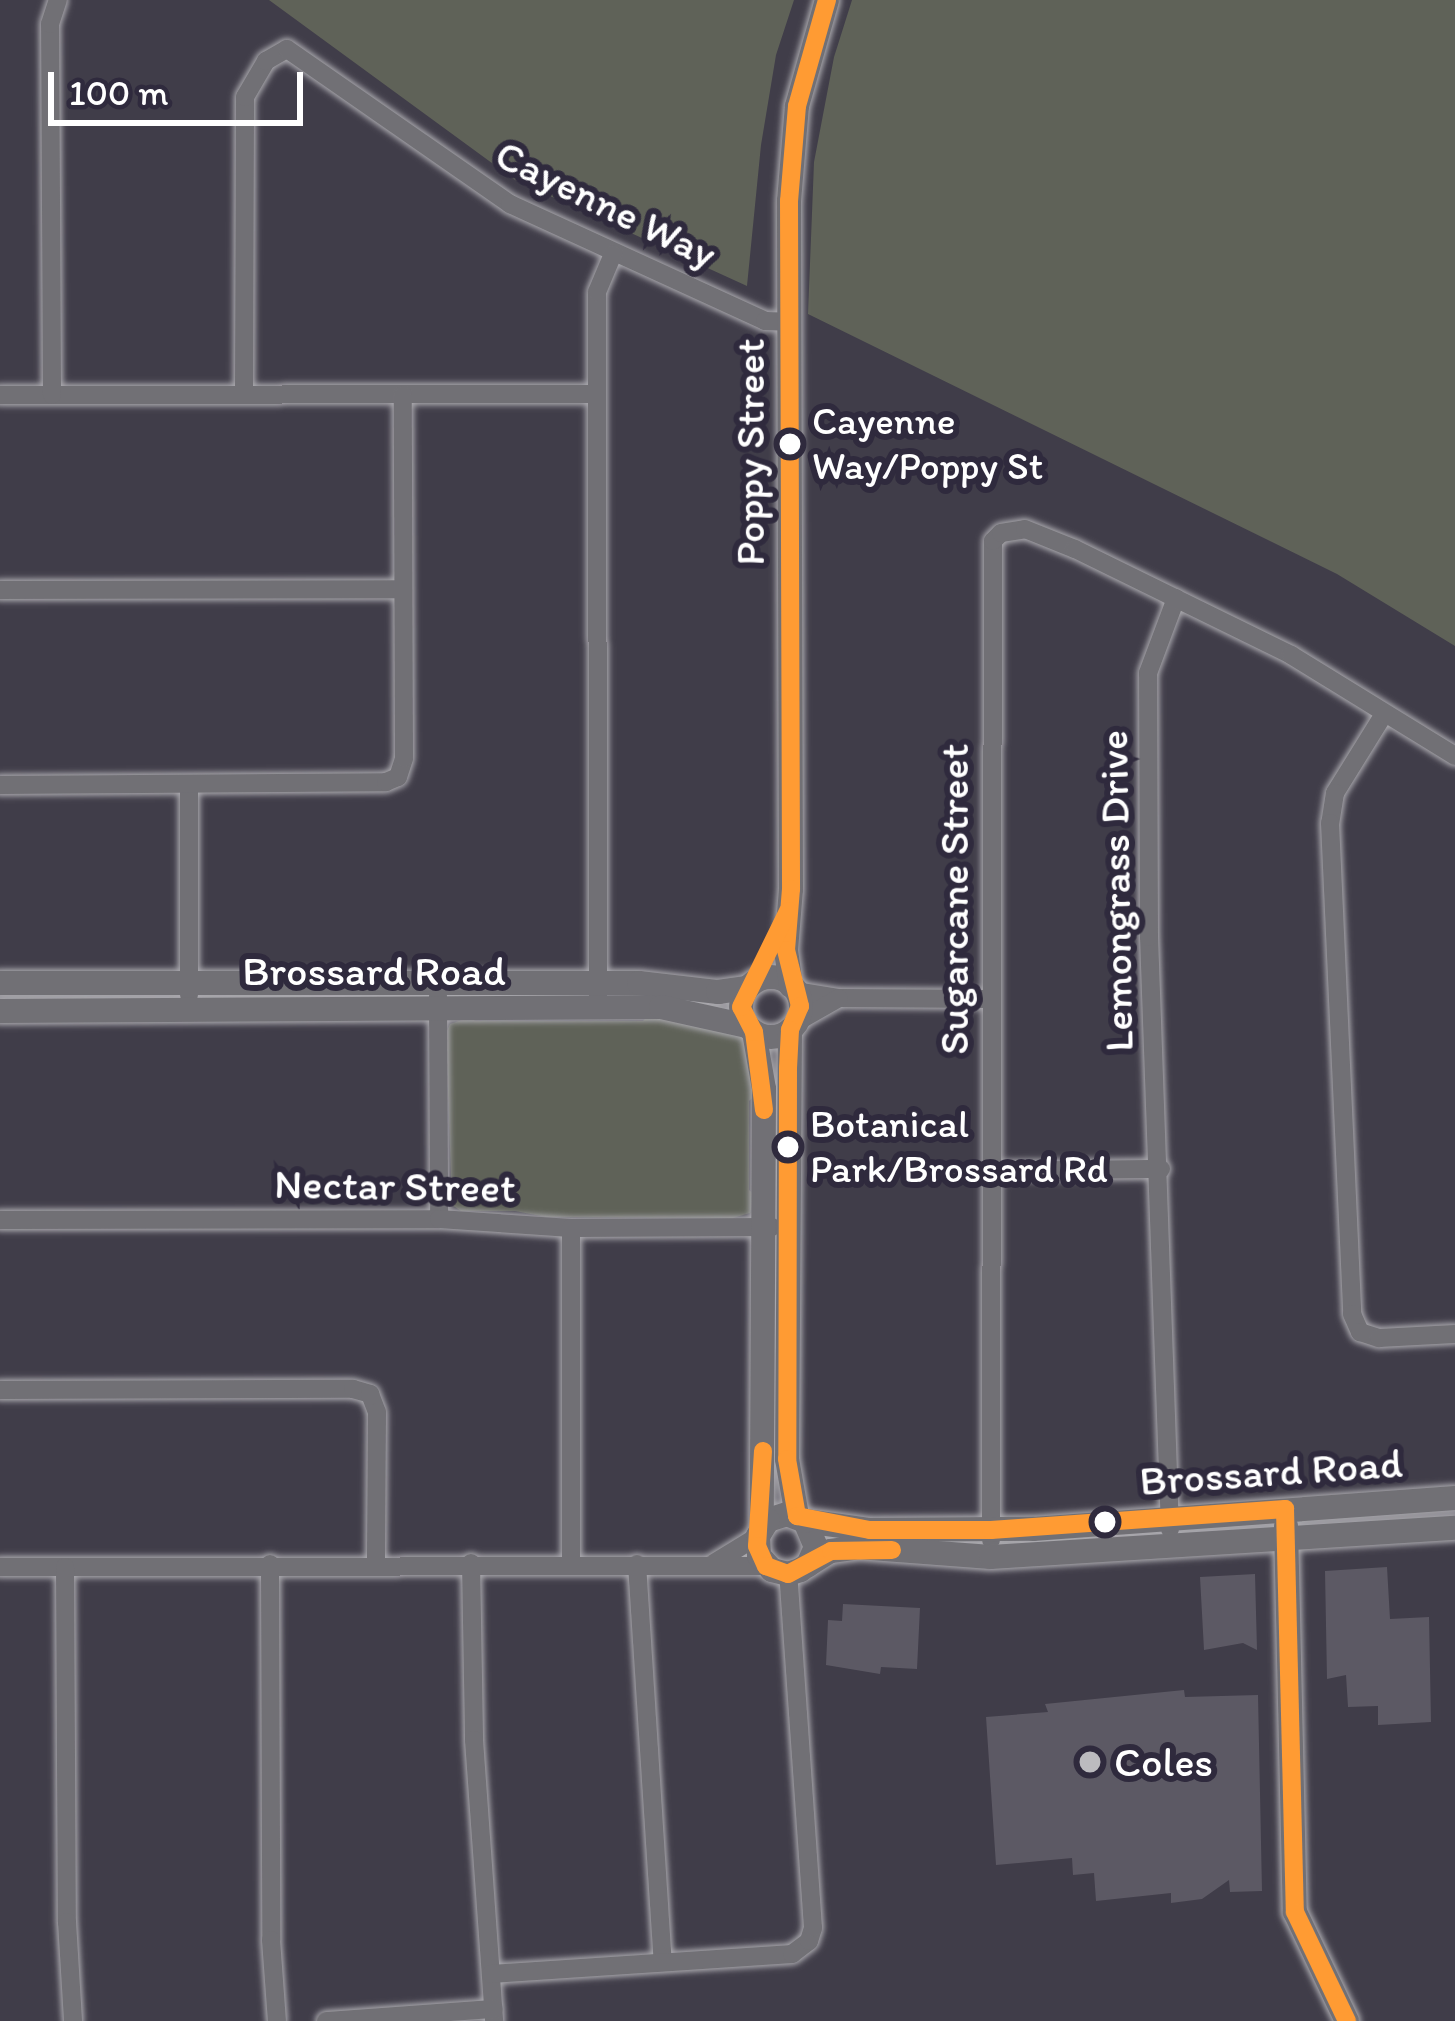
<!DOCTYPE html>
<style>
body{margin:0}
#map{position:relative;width:1455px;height:2021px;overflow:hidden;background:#403d49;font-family:Itim,sans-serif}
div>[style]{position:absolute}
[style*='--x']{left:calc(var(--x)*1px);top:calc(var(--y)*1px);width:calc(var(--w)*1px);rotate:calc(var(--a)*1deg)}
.green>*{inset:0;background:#5f6258}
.building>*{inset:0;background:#5c5964}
.roads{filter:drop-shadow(0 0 3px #a9a8ad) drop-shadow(0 0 3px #a9a8ad)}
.street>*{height:18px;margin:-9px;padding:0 9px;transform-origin:9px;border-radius:9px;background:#717075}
.secondary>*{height:24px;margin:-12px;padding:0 12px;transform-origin:12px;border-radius:12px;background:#717075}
.secondary>.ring{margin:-12px;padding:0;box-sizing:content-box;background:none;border:24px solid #717075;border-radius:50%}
.bus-1>*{height:18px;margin:-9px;padding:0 9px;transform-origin:9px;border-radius:9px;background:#ff9b33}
.dots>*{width:33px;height:33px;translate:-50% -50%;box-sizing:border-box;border:6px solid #2f2a3d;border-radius:50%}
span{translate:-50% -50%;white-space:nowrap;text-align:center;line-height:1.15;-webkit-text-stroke:12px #2f2a3d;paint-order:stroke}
.bus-label{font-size:39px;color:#fff}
.left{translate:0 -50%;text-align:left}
.street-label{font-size:42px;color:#fff}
.poi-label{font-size:42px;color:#fff}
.scale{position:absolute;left:48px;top:72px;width:255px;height:54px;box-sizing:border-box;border:6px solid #fff;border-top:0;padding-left:15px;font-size:36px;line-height:42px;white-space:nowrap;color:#fff;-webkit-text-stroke:9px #2f2a3d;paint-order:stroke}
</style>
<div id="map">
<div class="green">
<i style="clip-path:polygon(269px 0,794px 0,776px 55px,761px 145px,747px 286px,515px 180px)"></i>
<i style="clip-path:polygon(852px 0,1455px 0,1455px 646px,1337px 574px,808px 314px,814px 162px,834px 57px)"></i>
<i style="clip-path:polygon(650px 1013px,741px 1034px,751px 1046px,760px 1091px,749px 1101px,749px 1190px,755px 1195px,750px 1213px,733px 1218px,546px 1217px,515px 1211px,461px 1211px,452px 1205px,446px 1033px,450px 1024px,470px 1017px,475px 1021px,643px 1021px)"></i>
</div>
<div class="building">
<i style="clip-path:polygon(1387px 1567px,1390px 1619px,1429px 1617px,1431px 1722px,1378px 1725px,1378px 1706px,1348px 1707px,1346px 1675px,1327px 1679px,1325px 1571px)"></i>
<i style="clip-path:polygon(1255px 1574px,1257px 1650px,1243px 1643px,1204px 1650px,1200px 1577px)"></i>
<i style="clip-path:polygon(843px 1604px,920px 1608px,917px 1669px,881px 1667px,880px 1674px,826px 1665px,828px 1620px,842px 1621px)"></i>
<i style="clip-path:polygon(1184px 1690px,1185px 1697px,1258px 1695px,1262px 1891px,1230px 1892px,1229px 1880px,1202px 1899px,1171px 1903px,1171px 1893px,1096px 1901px,1094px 1873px,1073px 1875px,1072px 1858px,996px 1865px,986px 1717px,1048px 1712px,1045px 1704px)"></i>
</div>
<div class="roads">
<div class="street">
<i style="--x:244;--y:394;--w:297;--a:-89.8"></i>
<i style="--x:245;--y:97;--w:42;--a:-59.7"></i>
<i style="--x:266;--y:61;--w:24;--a:-30"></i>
<i style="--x:287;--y:49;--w:272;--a:34.8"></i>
<i style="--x:510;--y:204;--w:281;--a:24.6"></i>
<i style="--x:765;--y:321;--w:23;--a:2"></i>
<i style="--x:0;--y:395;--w:597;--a:-0.1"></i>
<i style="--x:52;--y:395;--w:371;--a:-90.3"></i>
<i style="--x:50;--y:24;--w:25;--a:-72"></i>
<i style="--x:0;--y:590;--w:403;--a:-0.1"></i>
<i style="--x:1384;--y:714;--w:93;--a:121.8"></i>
<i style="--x:1335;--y:793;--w:30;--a:99"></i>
<i style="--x:1330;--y:823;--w:491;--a:87.4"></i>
<i style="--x:1352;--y:1314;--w:20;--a:66"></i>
<i style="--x:1360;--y:1332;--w:20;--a:18"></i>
<i style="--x:1379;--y:1338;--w:76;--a:-3"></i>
<i style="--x:189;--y:784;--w:211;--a:90"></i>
<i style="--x:0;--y:785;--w:386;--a:-0.4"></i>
<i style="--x:386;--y:782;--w:13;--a:-23"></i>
<i style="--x:398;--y:777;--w:20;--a:-72"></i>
<i style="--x:404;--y:758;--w:363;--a:-90.2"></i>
<i style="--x:795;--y:991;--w:45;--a:9"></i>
<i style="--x:839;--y:998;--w:151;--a:0.4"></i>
<i style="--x:438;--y:996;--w:223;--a:89.7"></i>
<i style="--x:598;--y:996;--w:704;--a:-90.08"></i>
<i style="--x:597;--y:292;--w:41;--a:-67.2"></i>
<i style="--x:797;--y:1022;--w:48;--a:-29.7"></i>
<i style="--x:990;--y:1171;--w:171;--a:-0.7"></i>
<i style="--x:0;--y:1220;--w:439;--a:-0.1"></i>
<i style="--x:439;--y:1219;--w:132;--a:3.9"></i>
<i style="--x:571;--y:1228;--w:201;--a:-0.3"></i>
<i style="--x:0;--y:1390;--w:353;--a:-0.2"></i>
<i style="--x:353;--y:1389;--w:18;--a:16"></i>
<i style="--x:370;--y:1394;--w:19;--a:69"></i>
<i style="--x:377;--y:1412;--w:151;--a:90.4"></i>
<i style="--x:1170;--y:1529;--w:592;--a:-92.03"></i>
<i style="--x:1149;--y:937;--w:264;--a:-90.2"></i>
<i style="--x:1148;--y:673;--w:80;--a:-69.5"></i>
<i style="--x:991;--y:1540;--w:999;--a:-89.89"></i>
<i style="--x:993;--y:541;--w:11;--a:-45"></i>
<i style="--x:1001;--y:533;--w:24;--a:-9"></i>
<i style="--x:1025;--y:529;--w:54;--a:21.8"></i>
<i style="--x:1075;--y:549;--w:241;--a:26.1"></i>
<i style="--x:1291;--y:655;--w:193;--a:31.6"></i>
<i style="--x:471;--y:1563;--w:177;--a:89"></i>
<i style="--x:474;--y:1740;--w:282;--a:85.9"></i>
<i style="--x:571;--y:1563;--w:335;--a:-90"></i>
<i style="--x:714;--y:1563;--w:52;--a:-31.5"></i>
<i style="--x:270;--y:1564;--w:376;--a:89.8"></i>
<i style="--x:271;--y:1940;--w:81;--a:85.8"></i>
<i style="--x:637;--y:1564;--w:399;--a:86.3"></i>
<i style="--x:0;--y:1567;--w:766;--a:-0.07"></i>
<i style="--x:65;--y:1567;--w:355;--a:89.7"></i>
<i style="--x:67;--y:1922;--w:99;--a:86.5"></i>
<i style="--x:491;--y:1974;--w:302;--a:-3.8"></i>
<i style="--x:792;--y:1954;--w:21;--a:-37"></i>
<i style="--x:809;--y:1941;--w:14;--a:-73"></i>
<i style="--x:813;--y:1928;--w:355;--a:-94"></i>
<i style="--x:326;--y:2021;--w:168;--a:-4.1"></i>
</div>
<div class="secondary">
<i class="ring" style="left:741px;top:977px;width:36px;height:36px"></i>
<i style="--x:0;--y:983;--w:639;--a:0"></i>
<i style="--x:639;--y:983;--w:80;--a:6.5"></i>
<i style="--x:718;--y:992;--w:29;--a:-8"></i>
<i style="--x:791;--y:986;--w:36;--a:-98"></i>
<i style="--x:786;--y:950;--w:61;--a:-85.3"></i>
<i style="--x:791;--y:889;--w:688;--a:-90.17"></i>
<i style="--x:789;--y:201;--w:95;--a:-85.2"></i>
<i style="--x:797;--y:106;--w:110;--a:-74.2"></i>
<i style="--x:0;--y:1011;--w:661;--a:-0.35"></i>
<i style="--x:661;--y:1007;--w:88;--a:12.5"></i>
<i style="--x:790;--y:1030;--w:429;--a:90.4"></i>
<i style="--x:787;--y:1459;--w:58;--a:80"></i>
<i style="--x:754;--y:1032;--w:58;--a:80"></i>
<i style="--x:764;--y:1089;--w:438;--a:90.3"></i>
<i style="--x:805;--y:1521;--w:66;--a:7.9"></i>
<i style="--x:870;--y:1530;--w:163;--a:-0.4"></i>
<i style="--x:1033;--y:1529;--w:423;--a:-4.2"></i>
<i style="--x:1286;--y:1526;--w:386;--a:88.7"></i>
<i style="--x:1295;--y:1912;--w:121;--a:64.5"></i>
<i style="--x:808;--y:1565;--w:20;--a:-66"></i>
<i style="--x:816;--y:1547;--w:28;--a:-113"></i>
<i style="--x:805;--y:1521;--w:19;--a:-159"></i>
<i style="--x:787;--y:1514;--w:20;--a:162"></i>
<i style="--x:768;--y:1520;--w:19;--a:122"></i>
<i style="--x:758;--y:1536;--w:20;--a:87"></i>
<i style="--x:759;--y:1556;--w:19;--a:47"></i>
<i style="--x:772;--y:1570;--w:16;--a:14"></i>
<i style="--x:788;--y:1574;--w:13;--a:-18"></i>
<i style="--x:800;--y:1570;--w:36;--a:-32"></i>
<i style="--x:831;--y:1551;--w:27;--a:-8"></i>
<i style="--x:858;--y:1547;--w:133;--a:4.3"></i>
<i style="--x:991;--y:1557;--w:465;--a:-3.6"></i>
</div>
</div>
<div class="bus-1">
<i style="--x:827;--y:0;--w:110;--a:105.8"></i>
<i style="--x:797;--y:106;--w:95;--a:94.8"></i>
<i style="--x:789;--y:201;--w:688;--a:89.83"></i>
<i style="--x:791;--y:889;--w:61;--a:94.7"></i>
<i style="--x:786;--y:950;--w:58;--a:76"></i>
<i style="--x:800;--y:1006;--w:26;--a:113"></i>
<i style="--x:790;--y:1030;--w:38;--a:93"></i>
<i style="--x:788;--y:1068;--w:391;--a:90.1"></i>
<i style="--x:787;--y:1459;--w:58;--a:80"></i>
<i style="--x:797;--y:1516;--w:74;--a:10.9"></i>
<i style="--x:870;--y:1530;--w:121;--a:0"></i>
<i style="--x:991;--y:1530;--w:295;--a:-4.1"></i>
<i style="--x:1285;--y:1509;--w:403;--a:88.6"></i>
<i style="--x:1295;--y:1912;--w:121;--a:64.5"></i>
<i style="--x:764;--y:1110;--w:79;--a:-97.3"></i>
<i style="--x:754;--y:1032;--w:28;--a:-117"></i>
<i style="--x:741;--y:1007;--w:107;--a:-63.9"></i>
<i style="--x:763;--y:1451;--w:95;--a:93.6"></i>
<i style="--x:757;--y:1546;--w:22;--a:66"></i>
<i style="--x:766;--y:1566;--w:23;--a:20"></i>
<i style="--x:788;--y:1574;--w:49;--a:-28.1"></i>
<i style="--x:831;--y:1551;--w:61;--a:-0.9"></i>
</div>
<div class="dots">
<i style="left:790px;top:444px;background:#fff"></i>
<i style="left:788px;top:1147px;background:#fff"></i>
<i style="left:1105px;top:1522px;background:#fff"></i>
<i style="left:1090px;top:1762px;background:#bcbbbf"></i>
</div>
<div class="bus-label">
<span class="left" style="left:812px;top:444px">Cayenne<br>Way/Poppy St</span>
<span class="left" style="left:810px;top:1147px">Botanical<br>Park/Brossard Rd</span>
</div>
<div class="street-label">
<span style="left:606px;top:204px;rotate:26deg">Cayenne Way</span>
<span style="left:750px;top:452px;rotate:-90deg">Poppy Street</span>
<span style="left:1116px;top:891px;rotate:-91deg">Lemongrass Drive</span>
<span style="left:954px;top:899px;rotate:-90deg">Sugarcane Street</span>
<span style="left:374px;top:971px">Brossard Road</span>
<span style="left:395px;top:1186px;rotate:1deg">Nectar Street</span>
<span style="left:1271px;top:1472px;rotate:-4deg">Brossard Road</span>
</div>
<div class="poi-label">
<span class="left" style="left:1114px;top:1762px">Coles</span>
</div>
<div class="scale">100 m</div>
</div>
